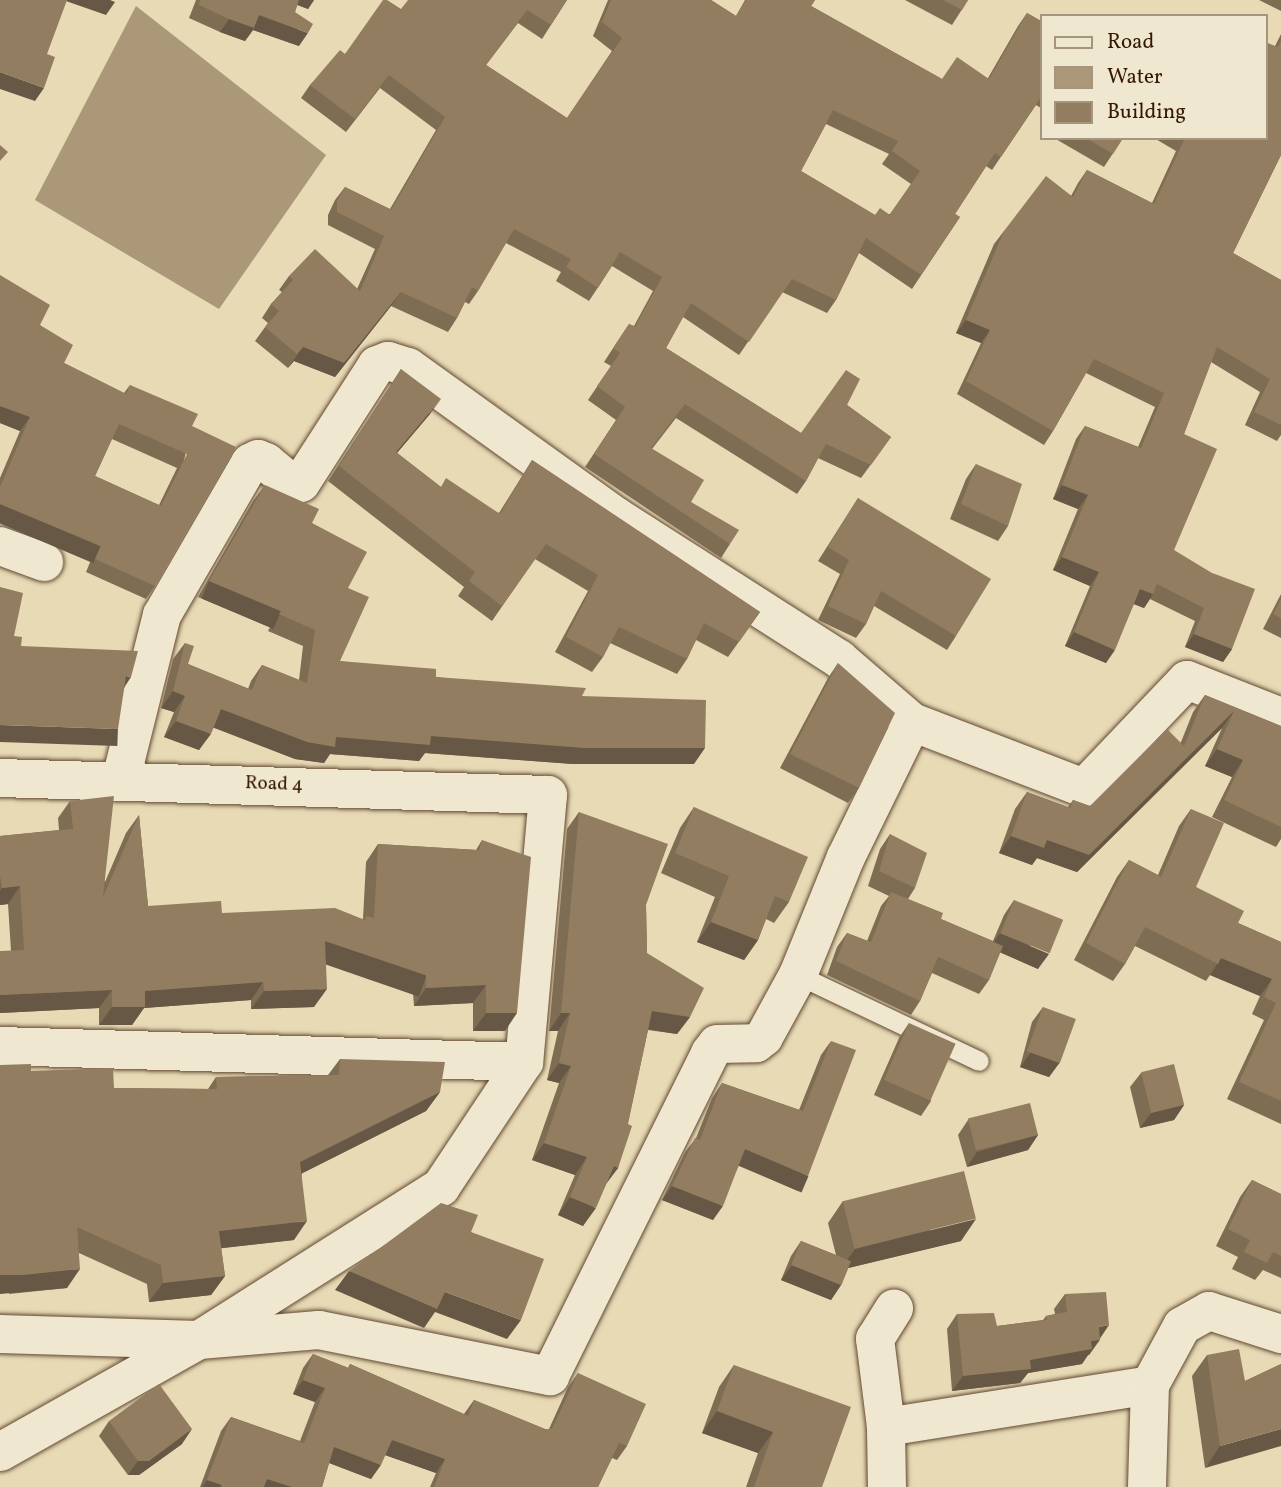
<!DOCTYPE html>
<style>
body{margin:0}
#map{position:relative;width:1281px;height:1487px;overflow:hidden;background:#e7dab5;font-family:Vollkorn,serif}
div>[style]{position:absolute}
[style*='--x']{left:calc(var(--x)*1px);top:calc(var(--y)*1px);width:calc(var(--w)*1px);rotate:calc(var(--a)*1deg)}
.water>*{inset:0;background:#aa9879}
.roads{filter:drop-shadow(0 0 2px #624831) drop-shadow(0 0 2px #624831)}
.lane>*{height:19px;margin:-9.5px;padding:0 9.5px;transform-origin:9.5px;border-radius:9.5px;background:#efe7cf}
.street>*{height:38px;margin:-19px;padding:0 19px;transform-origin:19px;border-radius:19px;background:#efe7cf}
.wall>*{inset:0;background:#7e6c53}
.shaded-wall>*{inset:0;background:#665844;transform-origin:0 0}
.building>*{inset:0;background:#927d61;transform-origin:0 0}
span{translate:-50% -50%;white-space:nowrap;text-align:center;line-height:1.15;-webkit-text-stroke:5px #efe7cf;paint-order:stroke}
.street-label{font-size:19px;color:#351805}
.legend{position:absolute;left:1040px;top:14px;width:228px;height:126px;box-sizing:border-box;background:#efe7cf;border:2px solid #a5947e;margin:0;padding:9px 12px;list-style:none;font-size:21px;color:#351805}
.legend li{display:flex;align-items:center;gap:14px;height:35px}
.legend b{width:35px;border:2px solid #a5947e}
</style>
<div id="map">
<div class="water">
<i style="clip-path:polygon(136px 6px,326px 155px,219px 309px,35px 200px)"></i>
</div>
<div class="roads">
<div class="lane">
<i style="--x:798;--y:975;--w:200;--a:25.4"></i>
</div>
<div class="street">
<i style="--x:0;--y:546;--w:47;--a:20"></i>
<i style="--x:0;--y:778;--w:548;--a:1.78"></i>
<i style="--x:548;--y:795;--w:268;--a:95.1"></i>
<i style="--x:524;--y:1062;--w:150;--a:123.6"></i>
<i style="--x:441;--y:1187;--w:286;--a:147.7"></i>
<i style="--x:199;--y:1340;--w:228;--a:150.6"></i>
<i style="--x:121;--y:779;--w:169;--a:-76"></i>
<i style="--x:162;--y:615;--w:176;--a:-59.9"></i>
<i style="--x:250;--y:463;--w:9;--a:-27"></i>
<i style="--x:258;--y:459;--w:9;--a:21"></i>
<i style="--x:266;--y:462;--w:31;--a:40"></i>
<i style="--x:290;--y:482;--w:11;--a:5"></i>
<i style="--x:301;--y:483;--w:140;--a:-57.2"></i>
<i style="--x:377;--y:365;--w:12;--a:-20"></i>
<i style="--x:388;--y:361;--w:21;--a:17"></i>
<i style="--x:408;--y:367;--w:257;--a:35.7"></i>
<i style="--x:617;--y:517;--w:264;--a:32.6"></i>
<i style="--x:839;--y:659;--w:96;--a:40.8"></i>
<i style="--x:912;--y:722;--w:184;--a:21"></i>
<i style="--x:1084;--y:788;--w:149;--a:-46.4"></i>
<i style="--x:1187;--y:680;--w:101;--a:21.5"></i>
<i style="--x:0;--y:1046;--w:524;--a:1.75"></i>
<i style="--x:0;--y:1334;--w:199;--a:1.7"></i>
<i style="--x:199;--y:1340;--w:120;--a:-4.8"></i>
<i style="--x:319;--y:1330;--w:236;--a:11.3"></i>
<i style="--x:550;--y:1376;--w:360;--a:-63.6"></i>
<i style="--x:710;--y:1053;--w:11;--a:-52"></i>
<i style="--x:717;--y:1044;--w:39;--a:-1"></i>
<i style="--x:756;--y:1043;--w:10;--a:-37"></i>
<i style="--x:764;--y:1037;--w:71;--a:-61.3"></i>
<i style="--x:798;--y:975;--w:127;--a:-67.9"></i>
<i style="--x:846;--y:857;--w:150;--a:-63.9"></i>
<i style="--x:1150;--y:1385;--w:67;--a:-61.5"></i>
<i style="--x:1182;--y:1326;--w:31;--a:-29"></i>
<i style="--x:1209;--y:1311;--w:76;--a:17.7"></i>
<i style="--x:886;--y:1427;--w:89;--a:-97.1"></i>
<i style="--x:875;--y:1339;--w:36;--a:-58"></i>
<i style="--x:887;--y:1487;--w:60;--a:-91"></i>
<i style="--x:886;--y:1427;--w:267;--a:-9"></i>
<i style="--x:1150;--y:1385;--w:102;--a:91.7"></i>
</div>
</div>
<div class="wall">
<i style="clip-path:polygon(196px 0,314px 0,308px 9px,297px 5px,295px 12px,299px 46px,253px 30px,245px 41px,220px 32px,189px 18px)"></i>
<i style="clip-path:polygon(evenodd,567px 0,542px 39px,518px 23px,486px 65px,567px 118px,612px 51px,593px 36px,608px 0,711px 0,736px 16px,745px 0,815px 0,811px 6px,942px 79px,988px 78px,1018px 26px,1027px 13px,1041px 21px,1041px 108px,1036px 105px,992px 170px,986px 166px,955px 214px,960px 217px,912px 289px,859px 253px,836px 300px,827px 313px,782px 292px,739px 355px,683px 317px,666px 348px,801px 433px,847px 405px,891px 437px,861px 478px,818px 458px,806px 481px,797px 494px,676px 418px,652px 449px,691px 502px,730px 544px,721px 558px,585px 467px,616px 420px,588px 400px,611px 366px,604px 362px,629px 324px,634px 326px,653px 291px,612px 266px,589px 301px,556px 281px,561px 272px,506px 243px,478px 291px,469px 304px,465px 302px,457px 318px,448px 332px,391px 306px,335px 377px,294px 361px,288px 368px,255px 341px,268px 323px,262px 318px,271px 304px,282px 292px,279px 290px,289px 276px,357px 289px,375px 249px,328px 225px,328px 215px,335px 200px,345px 187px,390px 209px,436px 130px,380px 88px,346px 132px,301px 98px,310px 85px,345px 54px,401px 9px,567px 0,826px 124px,889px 154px,882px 164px,911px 184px,890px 214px,875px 215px,801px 171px,826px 124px)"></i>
<i style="clip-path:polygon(905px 0,968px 0,952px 25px)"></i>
<i style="clip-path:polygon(1259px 0,1281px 0,1281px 11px)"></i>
<i style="clip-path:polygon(1281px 34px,1281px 155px,1233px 253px,1281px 280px,1281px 435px,1277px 441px,1245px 425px,1260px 392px,1211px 362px,1184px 434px,1174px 550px,1232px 649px,1223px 662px,1185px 647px,1195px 621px,1150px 599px,1144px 608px,1134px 604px,1106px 663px,1065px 646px,1090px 586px,1053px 570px,1078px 509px,1053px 499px,1076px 439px,1085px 426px,1138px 447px,1155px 407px,1086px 373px,1053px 431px,1044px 445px,957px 394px,981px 343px,956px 333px,994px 244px,1004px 231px,1071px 196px,1078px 183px,1087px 170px,1152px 203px,1176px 151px,1154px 138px,1265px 138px,1275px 46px)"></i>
<i style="clip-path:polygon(1054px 138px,1123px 138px,1104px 167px)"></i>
<i style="clip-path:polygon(evenodd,0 275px,40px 325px,64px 363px,124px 393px,130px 385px,192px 426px,155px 586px,146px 599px,86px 572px,91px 560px,0 522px,0 478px,20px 431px,0 423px,0 275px,112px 439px,177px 468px,159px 505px,95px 476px,112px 439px)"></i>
<i style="clip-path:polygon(401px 369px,430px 414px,397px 453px,441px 487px,499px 513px,532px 460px,760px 612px,728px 657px,696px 640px,687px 659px,677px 674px,610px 643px,603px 657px,592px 672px,555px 652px,588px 591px,535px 559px,492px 621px,458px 596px,464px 587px,328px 481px)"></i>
<i style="clip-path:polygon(976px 464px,1008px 526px,998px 541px,950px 519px,966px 479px)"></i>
<i style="clip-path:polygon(265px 485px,312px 523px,348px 588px,340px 661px,436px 677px,582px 696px,694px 764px,573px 764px,425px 753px,419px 761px,330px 754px,324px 763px,295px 759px,214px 727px,199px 750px,164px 737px,174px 712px,161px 708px,173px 659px,185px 643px,188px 664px,248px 689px,251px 681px,262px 665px,299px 680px,303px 646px,268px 631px,270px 627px,198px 597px,253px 501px)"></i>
<i style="clip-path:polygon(858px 498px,956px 636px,947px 650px,874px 606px,866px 624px,856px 638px,818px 620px,840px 574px,818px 561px)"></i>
<i style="clip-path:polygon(1281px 594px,1281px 638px,1263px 629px)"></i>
<i style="clip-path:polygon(838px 663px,859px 788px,848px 803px,780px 768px,828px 678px)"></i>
<i style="clip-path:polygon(1205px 695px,1281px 726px,1281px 839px,1276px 847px,1212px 817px,1232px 777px,1205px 766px,1222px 728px,1077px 872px,1037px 858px,1032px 865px,999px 853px,1015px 809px,1027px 792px,1068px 807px,1073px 800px,1090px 806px,1181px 742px,1193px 712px)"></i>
<i style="clip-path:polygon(70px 801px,105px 882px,126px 833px,139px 815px,148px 906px,222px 913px,363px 919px,366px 862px,378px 844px,476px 850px,482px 840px,505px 1031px,473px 1031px,473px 1003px,414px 1006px,413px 993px,326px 963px,314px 1007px,251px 1009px,251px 1000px,144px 1008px,132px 1025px,99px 1025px,99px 1008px,0 1013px,0 951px,11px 951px,8px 904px,0 905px,0 836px,59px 830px,58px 818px)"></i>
<i style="clip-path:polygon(694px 807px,789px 902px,774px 923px,766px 919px,758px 940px,744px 960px,697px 942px,715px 897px,661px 873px,680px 828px)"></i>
<i style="clip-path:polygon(1191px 809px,1196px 887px,1238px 923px,1281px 942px,1281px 1124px,1227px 1099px,1264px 1020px,1252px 1014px,1260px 996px,1210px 975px,1206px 981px,1135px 946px,1125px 964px,1113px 981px,1074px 960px,1117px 877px,1129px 860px,1158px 875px,1179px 826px)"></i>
<i style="clip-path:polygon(579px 812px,646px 905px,647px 953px,690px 1017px,677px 1034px,648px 1030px,618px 1168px,606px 1184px,583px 1226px,558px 1215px,575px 1175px,532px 1160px,559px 1083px,547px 1080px,558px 1031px,549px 1031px,567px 829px)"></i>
<i style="clip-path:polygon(890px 834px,915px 888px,908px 899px,941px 919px,993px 941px,1004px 915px,1014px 900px,1038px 969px,1000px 952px,989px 980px,979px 994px,932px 973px,920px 1001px,911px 1015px,827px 975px,837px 947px,847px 933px,867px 941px,881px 906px,889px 896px,868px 886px,880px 849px)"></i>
<i style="clip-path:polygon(1043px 1007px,1060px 1062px,1049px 1077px,1020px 1067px,1032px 1022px)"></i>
<i style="clip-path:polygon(909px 1023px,931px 1101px,921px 1116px,874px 1095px,899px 1038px)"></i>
<i style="clip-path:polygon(831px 1041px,798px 1191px,739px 1165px,713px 1220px,662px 1200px,685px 1152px,696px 1138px,712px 1098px,722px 1083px,799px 1110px,821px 1055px)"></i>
<i style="clip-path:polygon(340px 1059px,440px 1092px,426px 1111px,302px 1173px,294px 1240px,221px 1248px,225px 1276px,211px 1295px,149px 1302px,147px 1284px,79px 1253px,67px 1288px,9px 1294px,31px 1071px,114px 1088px,208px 1089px,216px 1077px,328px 1075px)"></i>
<i style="clip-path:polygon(1141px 1073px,1184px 1105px,1174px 1120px,1140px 1128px,1130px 1087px)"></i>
<i style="clip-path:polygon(968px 1120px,1038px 1135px,1028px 1150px,967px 1167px,958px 1135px)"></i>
<i style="clip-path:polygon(1252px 1180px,1281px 1194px,1281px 1278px,1263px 1270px,1255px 1280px,1232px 1269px,1238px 1257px,1216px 1246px,1240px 1197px)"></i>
<i style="clip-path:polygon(843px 1201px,961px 1241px,848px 1268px,841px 1285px,831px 1300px,781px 1280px,791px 1256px,801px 1241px,836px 1255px,828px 1223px)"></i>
<i style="clip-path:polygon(1065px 1294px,1100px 1338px,1100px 1340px,1089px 1355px,1088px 1355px,1082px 1364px,1028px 1373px,1020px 1383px,952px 1391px,947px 1329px,957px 1314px,997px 1326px,1043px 1320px,1046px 1316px,1055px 1314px,1054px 1309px)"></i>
<i style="clip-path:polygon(313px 1354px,348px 1368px,350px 1364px,464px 1414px,474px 1400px,545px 1429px,549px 1429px,568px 1387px,578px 1373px,627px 1446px,617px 1460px,612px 1458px,598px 1487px,430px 1487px,436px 1473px,385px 1455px,371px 1479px,329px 1463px,322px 1487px,200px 1487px,221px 1431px,231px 1417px,300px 1441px,315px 1402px,293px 1394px,303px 1368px)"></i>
<i style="clip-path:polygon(1207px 1355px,1245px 1381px,1281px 1364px,1205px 1468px,1192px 1376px)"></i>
<i style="clip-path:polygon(734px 1365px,822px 1487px,746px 1487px,758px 1453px,702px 1433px,719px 1387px)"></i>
<i style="clip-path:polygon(109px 1421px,182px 1444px,139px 1475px,128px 1475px,99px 1436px)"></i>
</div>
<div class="shaded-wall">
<i style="clip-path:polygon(63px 0,110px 0,115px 2px,106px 15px)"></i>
<i style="clip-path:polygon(296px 0,314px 0,308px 9px,293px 3px)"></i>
<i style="clip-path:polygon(259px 15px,308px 33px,299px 46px,253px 30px,245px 41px,220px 32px,229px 19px)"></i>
<i style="clip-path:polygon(0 72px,44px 88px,35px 101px,0 89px)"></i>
<i style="clip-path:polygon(401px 292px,391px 306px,335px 377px,294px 361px,288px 368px,303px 347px)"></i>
<i style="clip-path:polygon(966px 320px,990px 330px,981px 343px,956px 333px)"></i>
<i style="clip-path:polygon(441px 399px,430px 414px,385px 467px,396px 452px)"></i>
<i style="clip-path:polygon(0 406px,30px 417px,20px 431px,0 423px)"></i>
<i style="clip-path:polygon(1062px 485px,1088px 495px,1078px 509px,1053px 499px)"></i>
<i style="left:0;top:504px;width:109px;height:18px;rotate:23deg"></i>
<i style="clip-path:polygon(1062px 557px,1099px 572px,1090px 586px,1053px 570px)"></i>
<i style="left:209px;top:581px;width:78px;height:19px;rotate:23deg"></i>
<i style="clip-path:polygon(1140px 589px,1153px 594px,1144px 608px,1131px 603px)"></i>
<i style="clip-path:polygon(1074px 632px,1115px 650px,1106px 663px,1065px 646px)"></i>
<i style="clip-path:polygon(1194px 634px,1232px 649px,1223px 662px,1185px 647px)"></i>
<i style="clip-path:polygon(126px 676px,131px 677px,120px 694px)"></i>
<i style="clip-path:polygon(173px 691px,185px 696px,174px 712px,161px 708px)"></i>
<i style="clip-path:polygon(221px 709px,336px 737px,431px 736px,705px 748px,694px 764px,573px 764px,425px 753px,419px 761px,330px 754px,324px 763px,295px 759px,209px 726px)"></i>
<i style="clip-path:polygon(1234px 711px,1222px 728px,1077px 872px,1037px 858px,1032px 865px,999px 853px,1011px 836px,1047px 840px)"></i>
<i style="clip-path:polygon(176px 721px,211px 734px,199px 750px,164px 737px)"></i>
<i style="left:0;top:725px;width:118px;height:17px;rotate:2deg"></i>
<i style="clip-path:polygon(1217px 749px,1243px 760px,1232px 777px,1205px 766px)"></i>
<i style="clip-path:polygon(20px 886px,8px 904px,0 905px,0 891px,2px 888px)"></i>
<i style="clip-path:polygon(711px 922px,758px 940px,744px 960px,697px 942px)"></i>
<i style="clip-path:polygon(1000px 933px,1049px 954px,1038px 969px,990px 948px)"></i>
<i style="left:325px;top:941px;width:107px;height:22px;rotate:19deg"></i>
<i style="clip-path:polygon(1221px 958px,1272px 979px,1260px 996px,1210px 975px)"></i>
<i style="clip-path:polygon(263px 982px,251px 1000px,144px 1008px,132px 1025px,99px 1025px,112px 1007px,145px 991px)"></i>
<i style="clip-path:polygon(486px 985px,473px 1003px,414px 1006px,426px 988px)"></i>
<i style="clip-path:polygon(327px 989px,314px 1007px,251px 1009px,264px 991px)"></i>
<i style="clip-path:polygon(112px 990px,99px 1008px,0 1013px,0 995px)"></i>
<i style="clip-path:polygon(652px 1011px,690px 1017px,677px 1034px,640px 1028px)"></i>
<i style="clip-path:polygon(486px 1013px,517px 1013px,505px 1031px,473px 1031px)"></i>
<i style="clip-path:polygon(561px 1013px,570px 1013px,558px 1031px,549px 1031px)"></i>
<i style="clip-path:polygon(1031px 1052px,1060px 1062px,1049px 1077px,1020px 1067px)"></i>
<i style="clip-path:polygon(559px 1063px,571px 1066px,559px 1083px,547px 1080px)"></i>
<i style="clip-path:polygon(440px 1092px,426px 1111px,287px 1181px,300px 1162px)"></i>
<i style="clip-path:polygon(1184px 1105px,1174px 1120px,1140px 1128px,1151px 1113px)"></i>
<i style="clip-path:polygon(1038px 1135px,1028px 1150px,967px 1167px,977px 1152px)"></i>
<i style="clip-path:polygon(544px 1143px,587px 1157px,575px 1175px,532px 1160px)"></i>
<i style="left:745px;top:1149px;width:69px;height:18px;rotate:23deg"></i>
<i style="clip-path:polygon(614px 1166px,618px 1168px,605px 1185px)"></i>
<i style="clip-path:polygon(672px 1186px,723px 1206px,713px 1220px,662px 1200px)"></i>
<i style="clip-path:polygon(570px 1197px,596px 1208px,583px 1226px,558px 1215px)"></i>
<i style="clip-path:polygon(976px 1219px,961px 1241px,840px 1270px,855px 1249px)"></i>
<i style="clip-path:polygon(307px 1221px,294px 1240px,206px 1250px,219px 1231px)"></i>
<i style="clip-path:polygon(792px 1265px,841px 1285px,831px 1300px,781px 1280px)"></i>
<i style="clip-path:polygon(80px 1269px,67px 1288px,0 1294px,0 1275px)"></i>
<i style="clip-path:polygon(349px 1271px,445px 1292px,521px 1320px,507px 1339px,435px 1312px,424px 1328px,335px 1290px)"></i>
<i style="clip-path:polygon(225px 1276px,211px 1295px,149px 1302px,163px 1283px)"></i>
<i style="clip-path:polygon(1109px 1325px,1089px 1355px,1088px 1355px,1082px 1364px,1028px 1373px,1020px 1383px,952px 1391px,963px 1376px,1030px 1360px,1099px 1327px)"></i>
<i style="clip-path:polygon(303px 1380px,325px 1388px,315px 1402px,293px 1394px)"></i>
<i style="clip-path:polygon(717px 1411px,773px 1432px,758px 1453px,702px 1433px)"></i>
<i style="clip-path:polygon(192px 1429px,182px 1444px,139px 1475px,128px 1475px,138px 1461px)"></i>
<i style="clip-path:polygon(1281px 1429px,1281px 1446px,1205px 1468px,1220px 1446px)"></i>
<i style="clip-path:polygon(392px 1440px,445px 1459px,436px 1473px,382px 1454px)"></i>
<i style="clip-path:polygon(334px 1447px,381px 1465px,371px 1479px,324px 1461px)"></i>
<i style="clip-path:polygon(267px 1479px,292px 1487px,262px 1487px)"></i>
<i style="clip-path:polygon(207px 1480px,222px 1485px,220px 1487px,202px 1487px)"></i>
</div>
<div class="building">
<i style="clip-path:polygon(0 0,67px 0,47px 54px,55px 57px,44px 88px,0 72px)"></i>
<i style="clip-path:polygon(200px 0,299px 0,295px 12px,313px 24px,308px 33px,259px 15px,254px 28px,229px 19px,199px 5px)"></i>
<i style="clip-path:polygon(evenodd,383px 0,387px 0,401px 9px,408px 0,567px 0,551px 25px,527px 10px,486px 65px,567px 118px,622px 38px,602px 22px,611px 0,711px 0,736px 16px,746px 0,815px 0,811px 6px,942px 79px,957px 57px,989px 79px,1027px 13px,1041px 21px,1041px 97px,1001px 157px,995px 153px,955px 214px,960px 217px,921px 275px,866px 238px,836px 300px,792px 279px,749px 342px,691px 303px,666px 348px,801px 433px,846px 370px,860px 379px,847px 405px,891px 437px,871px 465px,826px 444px,806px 481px,685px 404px,651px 448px,704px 480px,691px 502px,739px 530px,730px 544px,594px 454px,625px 407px,597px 386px,620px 353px,613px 348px,629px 324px,635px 327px,662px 277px,620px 252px,598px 288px,566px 267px,571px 259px,514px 229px,478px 291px,472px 287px,457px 318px,401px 292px,344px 363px,303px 347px,297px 354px,265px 327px,279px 311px,271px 304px,293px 280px,289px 276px,315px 249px,360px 291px,384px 236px,337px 212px,337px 201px,345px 187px,391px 210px,445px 117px,389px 75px,355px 119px,310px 85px,340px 50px,345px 54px,383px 0,833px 110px,898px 141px,892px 151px,920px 171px,890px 215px,880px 208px,875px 215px,801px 171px,833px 110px)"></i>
<i style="clip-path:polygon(943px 0,968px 0,962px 10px)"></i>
<i style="clip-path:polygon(1281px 40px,1281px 155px,1233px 253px,1281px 280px,1281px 425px,1254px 412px,1270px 379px,1217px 347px,1184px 434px,1217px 449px,1174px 550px,1212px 573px,1255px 589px,1232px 649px,1194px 634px,1204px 608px,1157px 584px,1153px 594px,1140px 589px,1115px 650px,1074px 632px,1099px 572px,1062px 557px,1088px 495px,1062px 485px,1085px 426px,1141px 448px,1164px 393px,1094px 359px,1053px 431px,966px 381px,990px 330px,966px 320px,1004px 231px,1046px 176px,1073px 197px,1087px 170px,1154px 204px,1185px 138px,1265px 138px,1265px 42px,1278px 47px)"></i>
<i style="clip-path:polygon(1086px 138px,1123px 138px,1113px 154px)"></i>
<i style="clip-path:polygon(0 145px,8px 152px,0 161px)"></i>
<i style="clip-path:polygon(evenodd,0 275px,50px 305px,40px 325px,73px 345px,64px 363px,126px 394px,130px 385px,198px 414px,192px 426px,236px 447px,155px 586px,95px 559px,101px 546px,0 504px,0 487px,30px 417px,0 406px,0 275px,119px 424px,187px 454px,161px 506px,95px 476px,119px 424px)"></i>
<i style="clip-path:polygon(401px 369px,441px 399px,396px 452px,441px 487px,446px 478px,500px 514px,532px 460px,760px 612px,739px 642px,704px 623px,687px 659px,619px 627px,603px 657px,566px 637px,598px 575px,546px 544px,502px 606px,469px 581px,475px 572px,339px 466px)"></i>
<i style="clip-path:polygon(976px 464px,1022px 484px,1008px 526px,961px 504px)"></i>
<i style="clip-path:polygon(265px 485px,319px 509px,312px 523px,367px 552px,348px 588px,369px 597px,340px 661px,436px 669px,436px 677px,586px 688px,582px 696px,706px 700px,705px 748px,584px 748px,431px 736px,430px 745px,336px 737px,335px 747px,307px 742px,221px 709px,211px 734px,176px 721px,185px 696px,173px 691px,185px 643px,194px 646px,188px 664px,252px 690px,262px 665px,307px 683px,315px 630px,279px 614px,281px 611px,209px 581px)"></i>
<i style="clip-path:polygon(858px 498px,991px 579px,956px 636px,881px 591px,866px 624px,828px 606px,849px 560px,828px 547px)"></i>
<i style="clip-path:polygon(0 587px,23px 593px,14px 636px,22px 637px,21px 646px,138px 651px,131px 677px,126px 676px,118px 729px,0 725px)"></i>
<i style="clip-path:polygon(1281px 599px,1281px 618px,1273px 614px)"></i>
<i style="clip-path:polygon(838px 663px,895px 713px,859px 788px,790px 754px)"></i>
<i style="clip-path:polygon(1205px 695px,1281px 726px,1281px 827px,1224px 800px,1243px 760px,1217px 749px,1234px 711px,1089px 855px,1047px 840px,1044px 848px,1011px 836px,1027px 792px,1070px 808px,1073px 800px,1090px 806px,1167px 729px,1184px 746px)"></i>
<i style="clip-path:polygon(114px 796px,103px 897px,139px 815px,148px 906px,221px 901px,222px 913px,335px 908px,365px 920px,366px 916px,374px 918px,378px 844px,479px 850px,482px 840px,531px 857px,517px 1013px,486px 1013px,486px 985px,426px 988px,426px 975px,325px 941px,327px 989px,264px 991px,263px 982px,145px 991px,145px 1007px,112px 1007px,112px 990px,0 995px,0 951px,24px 950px,20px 886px,2px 888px,0 876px,0 836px,73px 829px,70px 801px)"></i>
<i style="clip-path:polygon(694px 807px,808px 857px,789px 902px,775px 896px,758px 940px,711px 922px,729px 876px,675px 853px)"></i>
<i style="clip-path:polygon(1191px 809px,1224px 823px,1196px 887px,1244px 911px,1238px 923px,1281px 942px,1281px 1101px,1239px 1082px,1276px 1003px,1264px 997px,1272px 979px,1221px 958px,1218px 964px,1145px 927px,1125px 964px,1086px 943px,1129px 860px,1161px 877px)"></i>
<i style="clip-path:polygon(579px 812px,668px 844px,646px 905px,647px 953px,704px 988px,690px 1017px,652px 1011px,628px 1124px,632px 1126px,618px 1168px,614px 1166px,596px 1208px,570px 1197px,587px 1157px,544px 1143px,571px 1066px,559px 1063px,570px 1013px,561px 1013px)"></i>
<i style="clip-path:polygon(890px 834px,927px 853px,915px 888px,879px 871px)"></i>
<i style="clip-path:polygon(891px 892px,943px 913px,941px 919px,1003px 946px,989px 980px,938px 957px,920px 1001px,836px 961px,847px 933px,871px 942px)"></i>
<i style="left:1014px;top:900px;width:53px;height:36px;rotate:22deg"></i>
<i style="left:1043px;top:1007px;width:35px;height:47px;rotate:20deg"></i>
<i style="left:909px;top:1023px;width:51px;height:62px;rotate:24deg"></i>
<i style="clip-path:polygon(831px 1041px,856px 1050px,808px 1176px,745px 1149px,723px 1206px,672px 1186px,695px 1138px,700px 1140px,722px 1083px,803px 1111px)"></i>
<i style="clip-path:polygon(340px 1059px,445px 1062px,440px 1092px,300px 1162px,307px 1221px,219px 1231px,225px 1276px,163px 1283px,161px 1265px,77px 1227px,80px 1269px,23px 1275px,0 1275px,0 1065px,31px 1064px,31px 1071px,113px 1068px,114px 1088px,217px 1089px,216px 1077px,339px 1075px)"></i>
<i style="left:1174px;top:1064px;width:42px;height:34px;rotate:76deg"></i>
<i style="left:1030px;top:1103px;width:33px;height:64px;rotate:76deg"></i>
<i style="left:964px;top:1171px;width:49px;height:125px;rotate:76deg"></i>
<i style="clip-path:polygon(1252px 1180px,1281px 1194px,1281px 1256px,1273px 1252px,1267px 1263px,1244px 1252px,1250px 1240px,1228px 1229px)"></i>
<i style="clip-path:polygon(441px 1203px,478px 1215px,471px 1232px,544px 1259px,521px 1320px,445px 1292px,437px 1309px,349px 1271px)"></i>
<i style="left:801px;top:1241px;width:54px;height:26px;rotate:22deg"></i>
<i style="clip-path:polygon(1106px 1292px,1109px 1325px,1099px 1327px,1100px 1340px,1091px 1341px,1092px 1349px,1030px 1360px,1031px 1369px,963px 1376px,957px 1314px,994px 1313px,997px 1326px,1047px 1320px,1046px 1316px,1067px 1312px,1065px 1294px)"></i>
<i style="clip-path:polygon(1239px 1349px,1245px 1381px,1281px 1364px,1281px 1429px,1220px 1446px,1207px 1355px)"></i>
<i style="clip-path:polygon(313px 1354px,349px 1368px,350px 1364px,468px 1416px,474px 1400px,545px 1429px,552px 1429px,578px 1373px,646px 1404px,627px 1446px,619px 1443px,598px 1487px,434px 1487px,445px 1459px,392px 1440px,381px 1465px,334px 1447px,322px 1487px,292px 1487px,267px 1479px,264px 1487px,221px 1487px,222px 1485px,207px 1480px,231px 1417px,304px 1443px,325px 1388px,303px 1380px)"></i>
<i style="clip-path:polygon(734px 1365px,851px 1407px,822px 1487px,754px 1487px,773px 1432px,717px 1411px)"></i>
<i style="clip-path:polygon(159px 1384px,192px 1429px,149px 1461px,138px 1461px,109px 1421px)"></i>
</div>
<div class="street-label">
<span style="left:274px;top:785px;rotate:2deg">Road 4</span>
</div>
<ul class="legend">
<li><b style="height:9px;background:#efe7cf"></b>Road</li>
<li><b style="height:19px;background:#aa9879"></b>Water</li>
<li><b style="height:19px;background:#927d61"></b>Building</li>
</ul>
</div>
